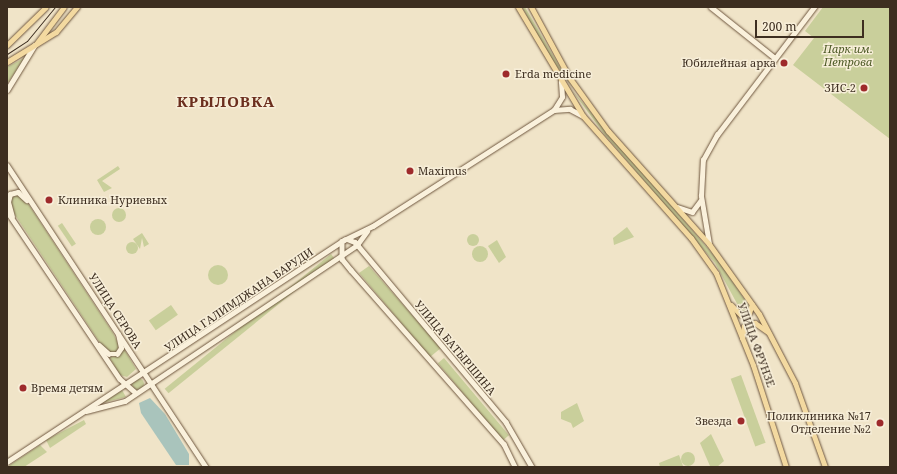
<!DOCTYPE html>
<meta charset="utf-8">
<style>
body{margin:0}
#map{position:relative;width:897px;height:474px;overflow:hidden;background:#f0e4c8;font-family:"Noto Serif",serif}
div>[style]{position:absolute}
[style*='--x']{left:calc(var(--x)*1px);top:calc(var(--y)*1px);width:calc(var(--w)*1px);rotate:calc(var(--a)*1deg)}
.green>*{inset:0;background:#c9cf9b;transform-origin:0 0}
.round{border-radius:50%}
.water>*{inset:0;background:#a9c4bc}
.roads{filter:drop-shadow(0 0 1px #6f573f) drop-shadow(0 0 1px #6f573f)}
.secondary>*{height:4.5px;margin:-2.25px;padding:0 2.25px;transform-origin:2.25px;border-radius:2.25px;background:#faf1dc}
.primary>*{height:5px;margin:-2.5px;padding:0 2.5px;transform-origin:2.5px;border-radius:2.5px;background:#f3d9a0}
.tram>*{height:1px;margin:-0.5px;padding:0 0.5px;transform-origin:0.5px;border-radius:0.5px;background:#3d2e20}
.dots>*{width:11px;height:11px;translate:-50% -50%;box-sizing:border-box;border:2px solid #f7eed8;border-radius:50%}
span{translate:-50% -50%;white-space:nowrap;text-align:center;line-height:1.15;-webkit-text-stroke:3px #f7eed8;paint-order:stroke}
.park-label{font-size:11px;color:#4d5a26;font-style:italic}
.poi-label{font-size:11px;color:#3d2e20}
.right{translate:-100% -50%;text-align:right}
.left{translate:0 -50%;text-align:left}
.street-label{font-size:11px;color:#3d2e20}
.district-label{font-size:15px;color:#6b2e1e;font-weight:700;letter-spacing:1px}
.frame{position:absolute;inset:0;border:8px solid #3d2e20;pointer-events:none}
.scale{position:absolute;left:755px;top:20px;width:109px;height:18px;box-sizing:border-box;border:2px solid #3d2e20;border-top:0;padding-left:5px;font-size:12px;line-height:14px;white-space:nowrap;color:#3d2e20;-webkit-text-stroke:3px #f7eed8;paint-order:stroke}
</style>
<div id="map">
<div class="green">
<i style="clip-path:polygon(522px 7px,525px 7px,571px 86px,544px 48px)"></i>
<i style="clip-path:polygon(823px 7px,890px 7px,890px 139px,793px 65px,814px 38px,805px 31px)"></i>
<i style="clip-path:polygon(24px 58px,24px 59px,7px 84px,7px 67px)"></i>
<i style="clip-path:polygon(571px 89px,717px 259px,749px 306px,749px 311px,741px 311px,715px 263px,604px 134px)"></i>
<i style="clip-path:polygon(118px 166px,120px 169px,102px 181px,112px 188px,104px 192px,97px 180px)"></i>
<i style="clip-path:polygon(18px 194px,29px 205px,113px 333px,119px 345px,117px 352px,108px 352px,100px 343px,15px 215px,9px 199px)"></i>
<i class="round" style="left:112px;top:208px;width:14px;height:14px"></i>
<i class="round" style="left:90px;top:219px;width:16px;height:16px"></i>
<i style="left:62px;top:223px;width:25px;height:5px;rotate:56deg"></i>
<i style="clip-path:polygon(627px 227px,634px 237px,614px 245px,613px 238px)"></i>
<i style="clip-path:polygon(142px 233px,149px 244px,144px 247px,142px 238px,140px 249px,133px 239px)"></i>
<i class="round" style="left:467px;top:234px;width:12px;height:12px"></i>
<i style="clip-path:polygon(497px 240px,506px 257px,499px 263px,488px 246px)"></i>
<i class="round" style="left:126px;top:242px;width:12px;height:12px"></i>
<i class="round" style="left:472px;top:246px;width:16px;height:16px"></i>
<i style="left:331px;top:254px;width:6px;height:214px;rotate:51deg"></i>
<i class="round" style="left:208px;top:265px;width:20px;height:20px"></i>
<i style="clip-path:polygon(369px 266px,441px 348px,430px 357px,359px 273px)"></i>
<i style="left:171px;top:305px;width:12px;height:27px;rotate:55deg"></i>
<i style="clip-path:polygon(123px 347px,136px 369px,127px 377px,120px 375px,109px 357px,120px 356px)"></i>
<i style="left:444px;top:358px;width:101px;height:8px;rotate:50deg"></i>
<i style="left:741px;top:375px;width:72px;height:11px;rotate:70deg"></i>
<i class="round" style="left:132px;top:378px;width:12px;height:12px"></i>
<i style="clip-path:polygon(122px 390px,126px 397px,102px 403px,121px 391px)"></i>
<i style="clip-path:polygon(577px 403px,584px 421px,573px 428px,571px 423px,561px 419px,561px 412px)"></i>
<i style="clip-path:polygon(84px 420px,86px 424px,50px 448px,46px 440px)"></i>
<i style="clip-path:polygon(711px 434px,724px 461px,717px 467px,710px 466px,700px 443px)"></i>
<i style="clip-path:polygon(40px 445px,47px 452px,24px 467px,7px 467px)"></i>
<i class="round" style="left:681px;top:452px;width:14px;height:14px"></i>
<i style="clip-path:polygon(679px 455px,683px 466px,660px 467px,659px 463px)"></i>
</div>
<div class="water">
<i style="clip-path:polygon(150px 398px,165px 414px,189px 454px,189px 465px,176px 465px,141px 413px,139px 403px)"></i>
</div>
<div class="roads">
<div class="secondary">
<i style="--x:711;--y:7;--w:82;--a:38.6"></i>
<i style="--x:7;--y:90;--w:52;--a:-58.5"></i>
<i style="--x:554;--y:110;--w:16;--a:-4"></i>
<i style="--x:570;--y:109;--w:15;--a:28"></i>
<i style="--x:7;--y:165;--w:362;--a:56.6"></i>
<i style="--x:677;--y:207;--w:16;--a:18"></i>
<i style="--x:692;--y:212;--w:15;--a:-53"></i>
<i style="--x:7;--y:211;--w:202;--a:56.1"></i>
<i style="--x:120;--y:379;--w:21;--a:41"></i>
<i style="--x:12;--y:217;--w:16;--a:-105"></i>
<i style="--x:8;--y:202;--w:8;--a:-76"></i>
<i style="--x:10;--y:194;--w:8;--a:-14"></i>
<i style="--x:18;--y:192;--w:12;--a:42"></i>
<i style="--x:347;--y:239;--w:9;--a:21"></i>
<i style="--x:355;--y:242;--w:235;--a:50"></i>
<i style="--x:506;--y:422;--w:52;--a:60"></i>
<i style="--x:342;--y:241;--w:18;--a:90"></i>
<i style="--x:342;--y:259;--w:14;--a:51"></i>
<i style="--x:351;--y:270;--w:232;--a:48.7"></i>
<i style="--x:504;--y:444;--w:25;--a:64"></i>
<i style="--x:709;--y:244;--w:49;--a:-99.5"></i>
<i style="--x:701;--y:196;--w:36;--a:-87"></i>
<i style="--x:703;--y:160;--w:29;--a:-61"></i>
<i style="--x:717;--y:135;--w:161;--a:-52.8"></i>
<i style="--x:99;--y:345;--w:13;--a:42"></i>
<i style="--x:109;--y:354;--w:8;--a:0"></i>
<i style="--x:117;--y:354;--w:7;--a:-56"></i>
<i style="--x:121;--y:348;--w:14;--a:-102"></i>
<i style="--x:86;--y:411;--w:40;--a:-14.4"></i>
<i style="--x:125;--y:401;--w:280;--a:-33.9"></i>
<i style="--x:357;--y:245;--w:17;--a:-54"></i>
<i style="--x:7;--y:462;--w:404;--a:-33.4"></i>
<i style="--x:344;--y:240;--w:32;--a:-26"></i>
<i style="--x:373;--y:226;--w:215;--a:-32.7"></i>
<i style="--x:554;--y:110;--w:15;--a:-58"></i>
<i style="--x:562;--y:97;--w:15;--a:-94"></i>
</div>
<div class="primary">
<i style="--x:518;--y:7;--w:127;--a:59.2"></i>
<i style="--x:583;--y:116;--w:163;--a:48.5"></i>
<i style="--x:691;--y:238;--w:43;--a:54.5"></i>
<i style="--x:716;--y:273;--w:99;--a:68.1"></i>
<i style="--x:753;--y:365;--w:107;--a:72.1"></i>
<i style="--x:531;--y:7;--w:80;--a:61.5"></i>
<i style="--x:569;--y:77;--w:67;--a:54.2"></i>
<i style="--x:608;--y:131;--w:152;--a:48.2"></i>
<i style="--x:709;--y:244;--w:86;--a:54.5"></i>
<i style="--x:759;--y:314;--w:78;--a:62.4"></i>
<i style="--x:795;--y:383;--w:89;--a:70.3"></i>
<i style="--x:36;--y:44;--w:46;--a:-52.9"></i>
<i style="--x:7;--y:45;--w:54;--a:-44.3"></i>
<i style="--x:7;--y:62;--w:57;--a:-31.5"></i>
<i style="--x:56;--y:32;--w:33;--a:-50"></i>
<i style="--x:731;--y:305;--w:14;--a:45"></i>
<i style="--x:741;--y:315;--w:8;--a:-14"></i>
<i style="--x:749;--y:313;--w:9;--a:-72"></i>
<i style="--x:742;--y:338;--w:12;--a:-81"></i>
<i style="--x:744;--y:326;--w:6;--a:-31"></i>
<i style="--x:749;--y:323;--w:6;--a:0"></i>
<i style="--x:755;--y:323;--w:16;--a:35"></i>
</div>
</div>
<div class="tram">
<i style="--x:7;--y:54;--w:24;--a:-33"></i>
<i style="--x:27;--y:41;--w:44;--a:-50.5"></i>
</div>
<div class="dots">
<i style="left:784px;top:63px;background:#9e2a2b"></i>
<i style="left:506px;top:74px;background:#9e2a2b"></i>
<i style="left:864px;top:88px;background:#9e2a2b"></i>
<i style="left:410px;top:171px;background:#9e2a2b"></i>
<i style="left:49px;top:200px;background:#9e2a2b"></i>
<i style="left:23px;top:388px;background:#9e2a2b"></i>
<i style="left:741px;top:421px;background:#9e2a2b"></i>
<i style="left:880px;top:423px;background:#9e2a2b"></i>
</div>
<div class="park-label">
<span style="left:848px;top:56px">Парк им.<br>Петрова</span>
</div>
<div class="poi-label">
<span class="right" style="left:776px;top:63px">Юбилейная арка</span>
<span class="left" style="left:515px;top:74px">Erda medicine</span>
<span class="right" style="left:856px;top:88px">ЗИС-2</span>
<span class="left" style="left:418px;top:171px">Maximus</span>
<span class="left" style="left:58px;top:200px">Клиника Нуриевых</span>
<span class="left" style="left:31px;top:388px">Время детям</span>
<span class="right" style="left:871px;top:423px">Поликлиника №17<br>Отделение №2</span>
<span class="right" style="left:732px;top:421px">Звезда</span>
</div>
<div class="street-label">
<span style="left:239px;top:300px;rotate:-34deg">УЛИЦА ГАЛИМДЖАНА БАРУДИ</span>
<span style="left:115px;top:311px;rotate:57deg">УЛИЦА СЕРОВА</span>
<span style="left:756px;top:345px;rotate:70deg">УЛИЦА ФРУНЗЕ</span>
<span style="left:455px;top:348px;rotate:50deg">УЛИЦА БАТЫРШИНА</span>
</div>
<div class="district-label">
<span style="left:226px;top:102px">КРЫЛОВКА</span>
</div>
<div class="frame"></div>
<div class="scale">200 m</div>
</div>
